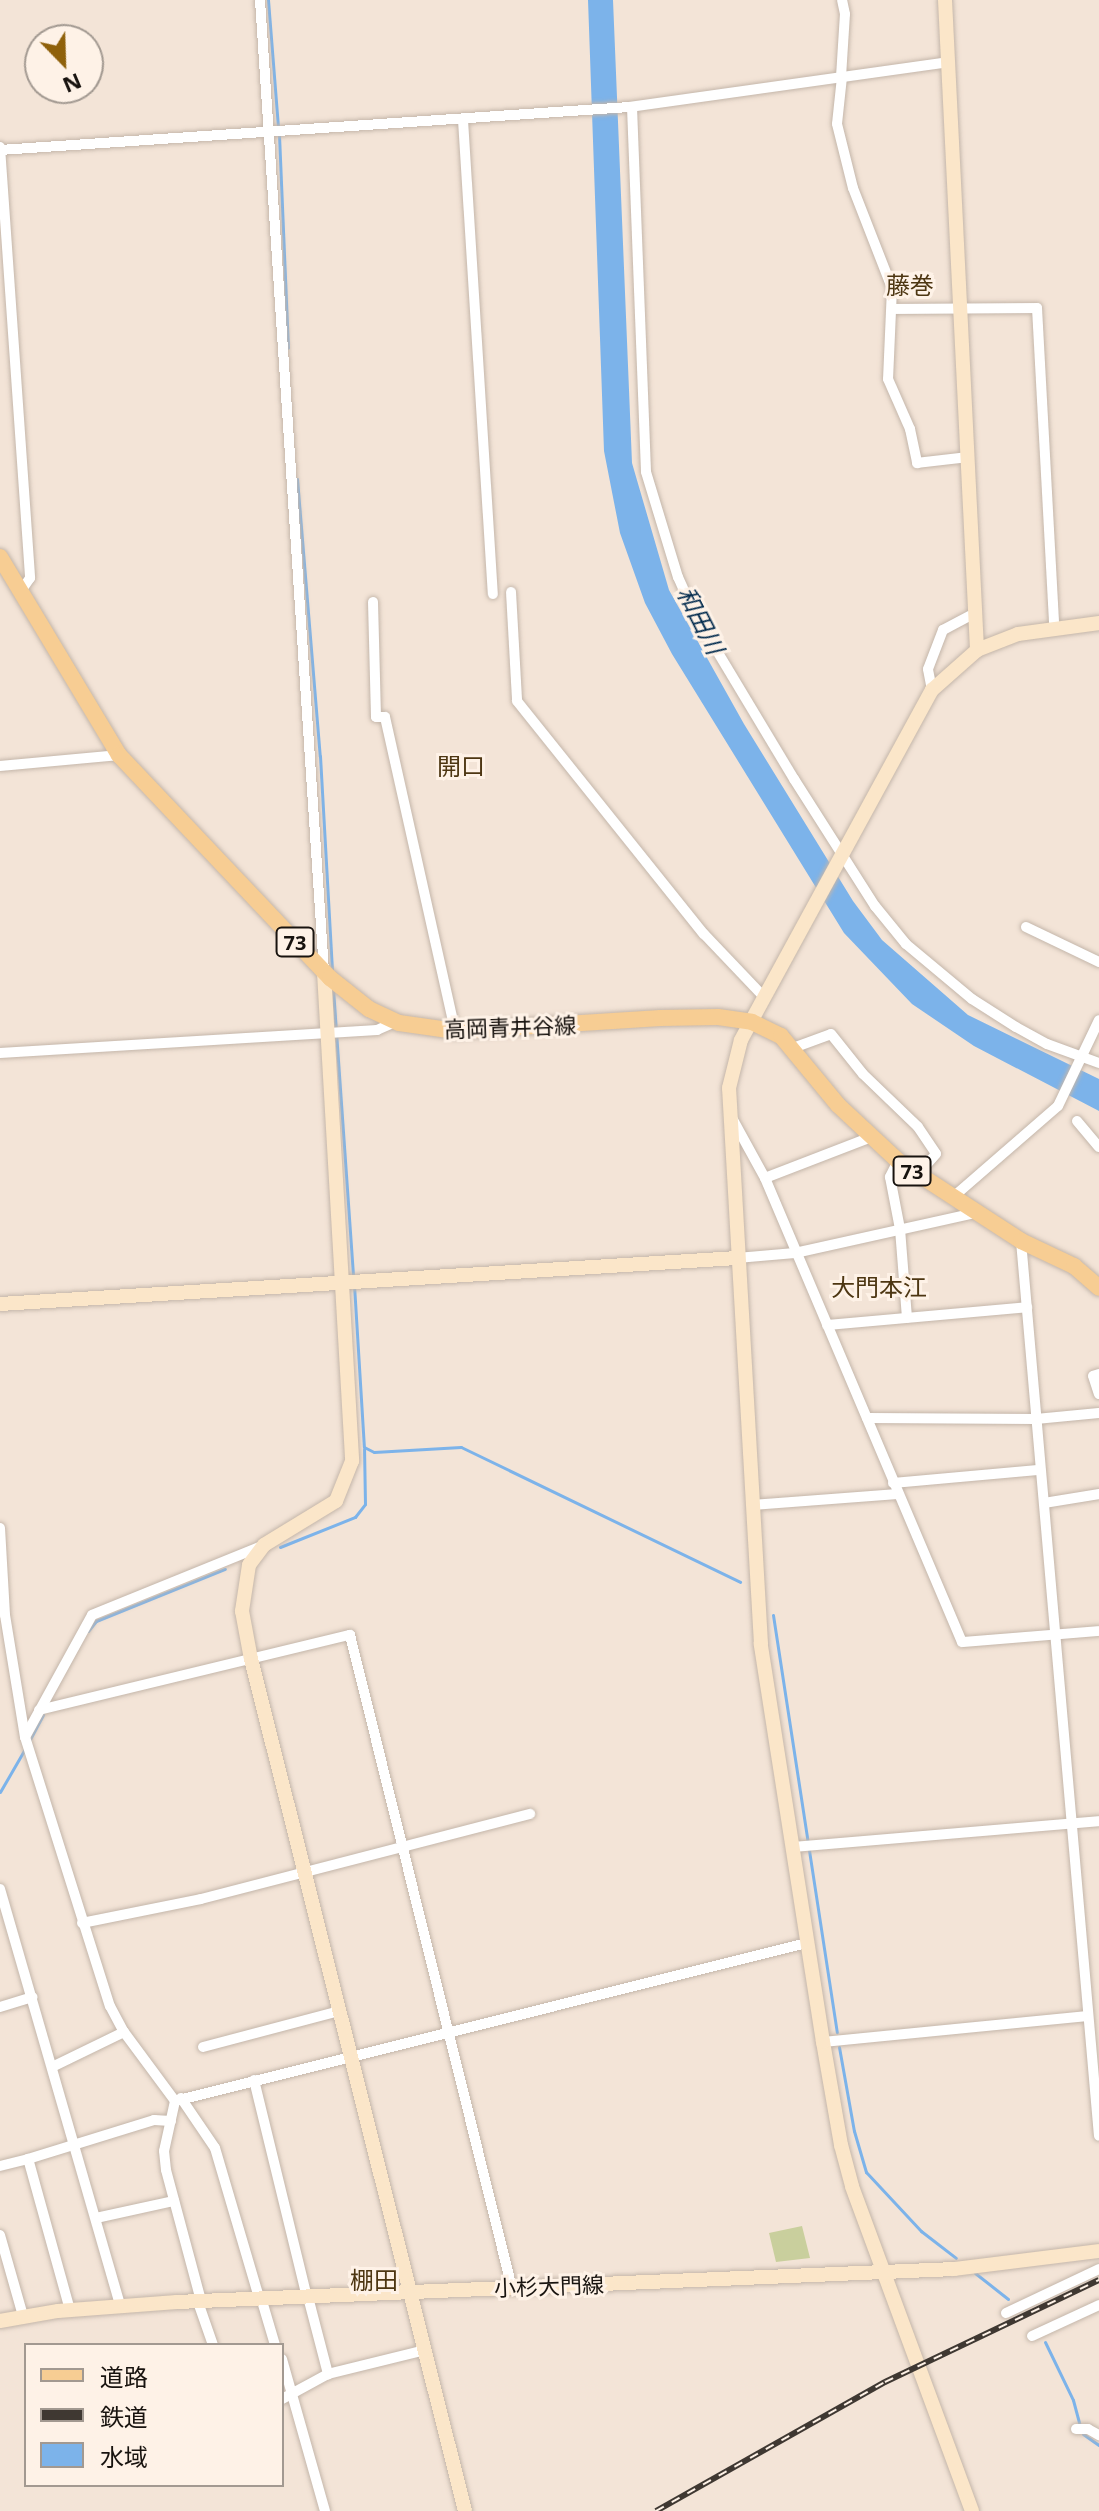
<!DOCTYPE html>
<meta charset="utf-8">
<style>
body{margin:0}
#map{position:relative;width:1099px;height:2511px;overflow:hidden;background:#f3e4d7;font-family:"Noto Sans","Noto Sans JP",sans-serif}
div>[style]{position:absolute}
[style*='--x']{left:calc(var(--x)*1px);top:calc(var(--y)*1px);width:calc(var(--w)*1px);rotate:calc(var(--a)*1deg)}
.green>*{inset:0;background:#c9cf9d}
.water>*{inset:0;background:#7cb3ea}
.stream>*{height:3px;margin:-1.5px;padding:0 1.5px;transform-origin:1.5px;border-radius:1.5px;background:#7cb3ea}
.roads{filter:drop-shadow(0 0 2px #c4b6aa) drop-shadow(0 0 2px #c4b6aa)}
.street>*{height:10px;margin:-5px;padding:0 5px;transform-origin:5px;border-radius:5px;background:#fff}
.secondary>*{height:14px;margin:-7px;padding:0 7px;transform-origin:7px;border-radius:7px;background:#fbe6c9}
.primary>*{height:16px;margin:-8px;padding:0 8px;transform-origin:8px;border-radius:8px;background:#f7cd93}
.rail>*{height:6px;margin-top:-3px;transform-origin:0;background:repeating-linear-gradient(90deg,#fef2e7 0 9px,#3f3832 0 18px);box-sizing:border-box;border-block:2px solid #3f3832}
span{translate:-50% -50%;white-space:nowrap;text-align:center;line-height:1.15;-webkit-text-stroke:6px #fef2e7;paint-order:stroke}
.shield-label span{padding:2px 6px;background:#fef2e7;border:2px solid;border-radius:6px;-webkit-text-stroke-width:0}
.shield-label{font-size:20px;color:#18130f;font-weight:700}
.street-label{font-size:22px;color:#18130f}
.neighbourhood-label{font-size:24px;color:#4d3612}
.water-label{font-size:24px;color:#012a4d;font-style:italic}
.legend{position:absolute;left:24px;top:2343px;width:260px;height:144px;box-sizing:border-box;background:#fef2e7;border:2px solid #a29991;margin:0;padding:10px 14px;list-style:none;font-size:24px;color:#18130f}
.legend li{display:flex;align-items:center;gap:16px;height:40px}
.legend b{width:40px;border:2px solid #a29991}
.north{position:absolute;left:24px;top:24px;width:80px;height:80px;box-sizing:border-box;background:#fef2e7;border:2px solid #a29991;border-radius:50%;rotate:157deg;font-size:22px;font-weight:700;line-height:32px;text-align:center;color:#18130f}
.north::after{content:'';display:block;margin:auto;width:28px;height:36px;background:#8f610b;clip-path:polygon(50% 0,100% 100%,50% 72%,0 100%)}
</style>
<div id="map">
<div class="green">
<i style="clip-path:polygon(802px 2226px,810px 2258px,776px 2262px,769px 2233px)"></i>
</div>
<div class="water">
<i style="clip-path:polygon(588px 0,613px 0,632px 463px,669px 590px,744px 724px,853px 901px,882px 940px,968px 1015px,1099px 1079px,1099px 1111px,974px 1046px,912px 1004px,844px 933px,672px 654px,645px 603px,620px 533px,604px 451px)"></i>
</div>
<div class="stream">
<i style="--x:268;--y:0;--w:128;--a:85.5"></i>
<i style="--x:279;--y:135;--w:213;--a:87.6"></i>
<i style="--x:297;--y:479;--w:278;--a:85.3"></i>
<i style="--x:320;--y:756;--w:214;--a:86.8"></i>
<i style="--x:333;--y:989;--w:289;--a:86"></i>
<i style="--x:354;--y:1285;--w:162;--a:86.5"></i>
<i style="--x:364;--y:1447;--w:11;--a:27"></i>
<i style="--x:374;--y:1452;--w:87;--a:-3.3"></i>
<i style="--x:461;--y:1447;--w:310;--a:25.8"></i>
<i style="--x:280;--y:1547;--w:81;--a:-21.8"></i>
<i style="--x:355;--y:1517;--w:16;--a:-52"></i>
<i style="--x:365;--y:1504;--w:55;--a:-91"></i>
<i style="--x:773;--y:1615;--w:422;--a:81.3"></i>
<i style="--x:88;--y:1631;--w:13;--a:-51"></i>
<i style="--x:96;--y:1621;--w:139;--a:-22"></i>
<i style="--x:29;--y:1741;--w:30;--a:-62"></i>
<i style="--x:0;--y:1792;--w:52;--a:-60"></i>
<i style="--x:839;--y:2047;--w:85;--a:79.9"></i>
<i style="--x:854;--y:2131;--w:43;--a:73.7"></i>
<i style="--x:866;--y:2172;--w:81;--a:47"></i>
<i style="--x:921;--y:2231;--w:44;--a:37.6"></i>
<i style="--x:975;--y:2273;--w:42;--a:38.2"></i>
<i style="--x:1045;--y:2342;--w:64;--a:64.2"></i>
<i style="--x:1073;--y:2400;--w:28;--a:75"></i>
<i style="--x:1083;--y:2434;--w:19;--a:35"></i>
</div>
<div class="roads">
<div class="street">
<i style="--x:260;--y:0;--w:972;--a:86.23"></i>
<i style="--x:841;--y:77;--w:63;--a:-86.4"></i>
<i style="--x:845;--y:14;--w:14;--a:-102"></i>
<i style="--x:842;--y:77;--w:47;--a:96.1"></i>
<i style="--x:837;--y:124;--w:66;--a:76"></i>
<i style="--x:853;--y:188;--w:107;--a:68.7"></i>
<i style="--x:892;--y:288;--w:91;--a:92.5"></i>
<i style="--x:888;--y:379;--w:55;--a:66.3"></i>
<i style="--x:910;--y:429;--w:35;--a:78"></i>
<i style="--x:917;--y:463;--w:51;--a:-6.7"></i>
<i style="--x:632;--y:107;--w:365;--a:87.8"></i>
<i style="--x:646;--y:472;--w:110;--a:73.1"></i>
<i style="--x:678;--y:577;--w:37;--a:66"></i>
<i style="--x:693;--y:611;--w:196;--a:59"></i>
<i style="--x:794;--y:779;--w:151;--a:57.5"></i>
<i style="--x:875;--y:906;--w:49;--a:50.8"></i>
<i style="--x:906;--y:944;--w:86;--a:39.8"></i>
<i style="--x:972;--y:999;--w:52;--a:32.5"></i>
<i style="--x:1016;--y:1027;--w:35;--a:29"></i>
<i style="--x:1047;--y:1044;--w:55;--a:20.1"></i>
<i style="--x:463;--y:120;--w:475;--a:86.4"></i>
<i style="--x:0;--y:147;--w:432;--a:86"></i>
<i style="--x:30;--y:578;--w:16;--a:125"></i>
<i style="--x:0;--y:150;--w:630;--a:-3.91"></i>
<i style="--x:629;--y:107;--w:322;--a:-8"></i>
<i style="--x:893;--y:309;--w:144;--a:-0.4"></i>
<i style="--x:1037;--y:308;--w:315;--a:86.9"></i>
<i style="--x:511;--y:592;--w:109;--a:86.8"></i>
<i style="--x:517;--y:701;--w:299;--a:51.3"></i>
<i style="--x:704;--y:934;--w:88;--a:46.4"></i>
<i style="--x:373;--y:602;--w:115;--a:88.5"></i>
<i style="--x:376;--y:717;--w:9;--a:0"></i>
<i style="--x:385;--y:717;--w:322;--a:77.4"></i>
<i style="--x:932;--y:690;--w:21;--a:-101"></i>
<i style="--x:928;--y:669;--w:42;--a:-69"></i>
<i style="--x:943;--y:630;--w:36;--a:-28"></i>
<i style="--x:0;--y:766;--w:120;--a:-5.3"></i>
<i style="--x:1026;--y:927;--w:81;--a:25.6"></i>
<i style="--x:793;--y:1048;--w:40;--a:-20.2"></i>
<i style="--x:831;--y:1034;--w:51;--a:51.3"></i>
<i style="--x:863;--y:1074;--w:76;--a:43.9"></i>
<i style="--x:918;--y:1127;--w:32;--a:56"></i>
<i style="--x:936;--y:1154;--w:28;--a:132"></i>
<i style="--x:0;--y:1053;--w:378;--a:-3.5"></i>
<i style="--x:377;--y:1030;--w:20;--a:-24"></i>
<i style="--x:732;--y:1118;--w:68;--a:61.2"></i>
<i style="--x:765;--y:1178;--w:504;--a:67"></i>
<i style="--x:962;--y:1642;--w:137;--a:-4.6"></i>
<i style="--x:1077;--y:1121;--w:34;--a:50"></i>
<i style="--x:898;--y:1161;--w:18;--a:117"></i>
<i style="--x:890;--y:1177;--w:53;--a:79.1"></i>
<i style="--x:900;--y:1229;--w:89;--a:85.5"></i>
<i style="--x:765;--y:1178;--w:114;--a:-21.1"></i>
<i style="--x:952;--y:1198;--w:140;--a:-41"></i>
<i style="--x:1058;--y:1106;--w:95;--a:-64.5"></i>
<i style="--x:1021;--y:1241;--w:898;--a:85.02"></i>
<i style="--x:737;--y:1258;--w:58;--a:-4.9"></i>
<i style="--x:795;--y:1253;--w:185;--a:-12.5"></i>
<i style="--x:827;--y:1325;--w:201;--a:-5.1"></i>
<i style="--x:1099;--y:1374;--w:6;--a:162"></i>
<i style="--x:1093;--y:1376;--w:19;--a:72"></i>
<i style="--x:867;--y:1418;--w:169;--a:0.3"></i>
<i style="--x:1036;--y:1419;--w:63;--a:-5.4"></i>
<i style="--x:893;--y:1483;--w:148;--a:-5.1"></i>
<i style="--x:1044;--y:1503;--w:56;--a:-9.3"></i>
<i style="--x:752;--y:1505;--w:146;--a:-4.3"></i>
<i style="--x:0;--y:1528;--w:87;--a:86.7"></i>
<i style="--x:5;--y:1615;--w:124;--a:80.7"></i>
<i style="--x:25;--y:1737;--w:282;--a:72.5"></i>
<i style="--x:110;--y:2006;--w:30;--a:62"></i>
<i style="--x:124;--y:2032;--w:86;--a:53.5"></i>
<i style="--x:175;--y:2101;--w:51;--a:102.4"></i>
<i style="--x:164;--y:2151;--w:19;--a:84"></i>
<i style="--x:166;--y:2170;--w:136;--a:75"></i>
<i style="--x:39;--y:1710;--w:320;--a:-13.6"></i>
<i style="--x:350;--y:1635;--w:673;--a:76.07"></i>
<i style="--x:25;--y:1737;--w:139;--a:-61.2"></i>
<i style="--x:92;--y:1615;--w:183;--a:-22.1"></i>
<i style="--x:792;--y:1847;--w:308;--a:-4.8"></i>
<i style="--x:0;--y:1889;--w:435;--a:73.9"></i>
<i style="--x:82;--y:1923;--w:121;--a:-11.4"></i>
<i style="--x:201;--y:1899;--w:340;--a:-14.5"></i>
<i style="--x:0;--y:2007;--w:34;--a:-17"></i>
<i style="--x:823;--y:2042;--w:266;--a:-5.6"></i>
<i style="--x:203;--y:2047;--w:141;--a:-14.8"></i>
<i style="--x:52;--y:2067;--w:80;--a:-25.9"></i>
<i style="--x:254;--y:2080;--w:224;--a:76.3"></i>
<i style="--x:181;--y:2098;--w:60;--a:55.8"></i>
<i style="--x:215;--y:2148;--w:159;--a:73.6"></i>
<i style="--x:175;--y:2101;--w:651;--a:-14.04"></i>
<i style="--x:0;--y:2166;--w:29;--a:-14"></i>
<i style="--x:96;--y:2218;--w:80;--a:-12.3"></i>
<i style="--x:0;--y:2235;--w:84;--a:74.1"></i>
<i style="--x:308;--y:2297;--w:80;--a:75.4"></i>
<i style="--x:262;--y:2301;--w:46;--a:73.5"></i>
<i style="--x:198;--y:2302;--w:46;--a:70.8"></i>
<i style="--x:70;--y:2310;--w:157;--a:-105.5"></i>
<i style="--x:28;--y:2159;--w:132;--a:-17.2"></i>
<i style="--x:154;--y:2120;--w:17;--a:3"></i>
<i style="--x:1006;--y:2313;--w:103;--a:-25.3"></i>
<i style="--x:1032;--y:2336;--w:74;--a:-24.8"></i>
<i style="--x:282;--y:2359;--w:158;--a:74.2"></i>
<i style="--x:282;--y:2399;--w:52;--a:-28.5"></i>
<i style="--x:328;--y:2374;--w:101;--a:-13.8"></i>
<i style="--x:1076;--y:2429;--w:12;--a:0"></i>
<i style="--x:1088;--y:2429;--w:13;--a:29"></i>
</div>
<div class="secondary">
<i style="--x:945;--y:0;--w:651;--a:87.18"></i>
<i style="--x:324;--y:972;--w:490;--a:86.7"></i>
<i style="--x:352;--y:1461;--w:43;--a:111.8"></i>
<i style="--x:336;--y:1501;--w:84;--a:148.6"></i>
<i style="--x:264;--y:1545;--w:25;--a:127"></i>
<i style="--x:249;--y:1565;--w:47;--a:98.7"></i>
<i style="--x:242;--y:1611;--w:49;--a:79.4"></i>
<i style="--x:251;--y:1659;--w:878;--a:75.9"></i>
<i style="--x:0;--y:1304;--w:738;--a:-3.57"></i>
<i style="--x:0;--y:2321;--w:59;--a:-9.8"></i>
<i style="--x:58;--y:2311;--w:119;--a:-4.3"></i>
<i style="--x:177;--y:2302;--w:778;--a:-2.43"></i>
<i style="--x:954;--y:2269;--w:146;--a:-7.1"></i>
<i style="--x:972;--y:2511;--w:346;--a:-110.3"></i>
<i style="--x:852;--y:2186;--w:42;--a:-105"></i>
<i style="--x:841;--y:2145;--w:105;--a:-99.9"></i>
<i style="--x:823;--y:2042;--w:403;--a:-98.9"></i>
<i style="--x:761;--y:1644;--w:557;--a:-93.29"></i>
<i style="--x:729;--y:1088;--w:49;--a:-76"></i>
<i style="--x:741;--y:1040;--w:399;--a:-61.4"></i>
<i style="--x:932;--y:690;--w:60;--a:-41.6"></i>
<i style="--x:977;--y:650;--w:44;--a:-21.3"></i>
<i style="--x:1018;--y:634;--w:82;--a:-7.7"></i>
</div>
<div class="primary">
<i style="--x:0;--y:557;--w:231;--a:59"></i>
<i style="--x:119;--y:755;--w:307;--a:46.6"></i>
<i style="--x:330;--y:978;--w:50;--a:38.5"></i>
<i style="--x:369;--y:1009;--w:33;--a:25"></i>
<i style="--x:399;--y:1023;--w:57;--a:8.1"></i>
<i style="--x:455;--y:1031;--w:206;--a:-3.6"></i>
<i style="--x:661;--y:1018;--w:57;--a:-1"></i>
<i style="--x:718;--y:1017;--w:34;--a:8"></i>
<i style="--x:752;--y:1022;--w:32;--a:26"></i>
<i style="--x:781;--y:1036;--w:89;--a:50.4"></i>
<i style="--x:838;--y:1105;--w:82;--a:43"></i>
<i style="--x:898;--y:1161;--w:147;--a:33"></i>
<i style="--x:1021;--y:1241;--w:59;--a:25.3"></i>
<i style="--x:1074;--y:1266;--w:33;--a:41"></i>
</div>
</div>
<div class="rail">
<i style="--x:656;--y:2511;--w:263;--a:-29.4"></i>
<i style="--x:885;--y:2382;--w:237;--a:-25.5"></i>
</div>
<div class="shield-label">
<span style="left:295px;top:942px">73</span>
<span style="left:912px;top:1171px">73</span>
</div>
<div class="street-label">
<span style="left:510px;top:1027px;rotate:-2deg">高岡青井谷線</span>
<span style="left:549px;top:2286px;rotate:-2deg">小杉大門線</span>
</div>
<div class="neighbourhood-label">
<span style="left:910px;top:285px">藤巻</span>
<span style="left:461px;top:766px">開口</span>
<span style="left:879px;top:1287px">大門本江</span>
<span style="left:374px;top:2280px">棚田</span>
</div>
<div class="water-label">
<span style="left:701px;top:620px;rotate:63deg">和田川</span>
</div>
<ul class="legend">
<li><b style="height:10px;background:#f7cd93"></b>道路</li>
<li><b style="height:10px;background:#3f3832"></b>鉄道</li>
<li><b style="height:22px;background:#7cb3ea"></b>水域</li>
</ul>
<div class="north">N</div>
</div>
